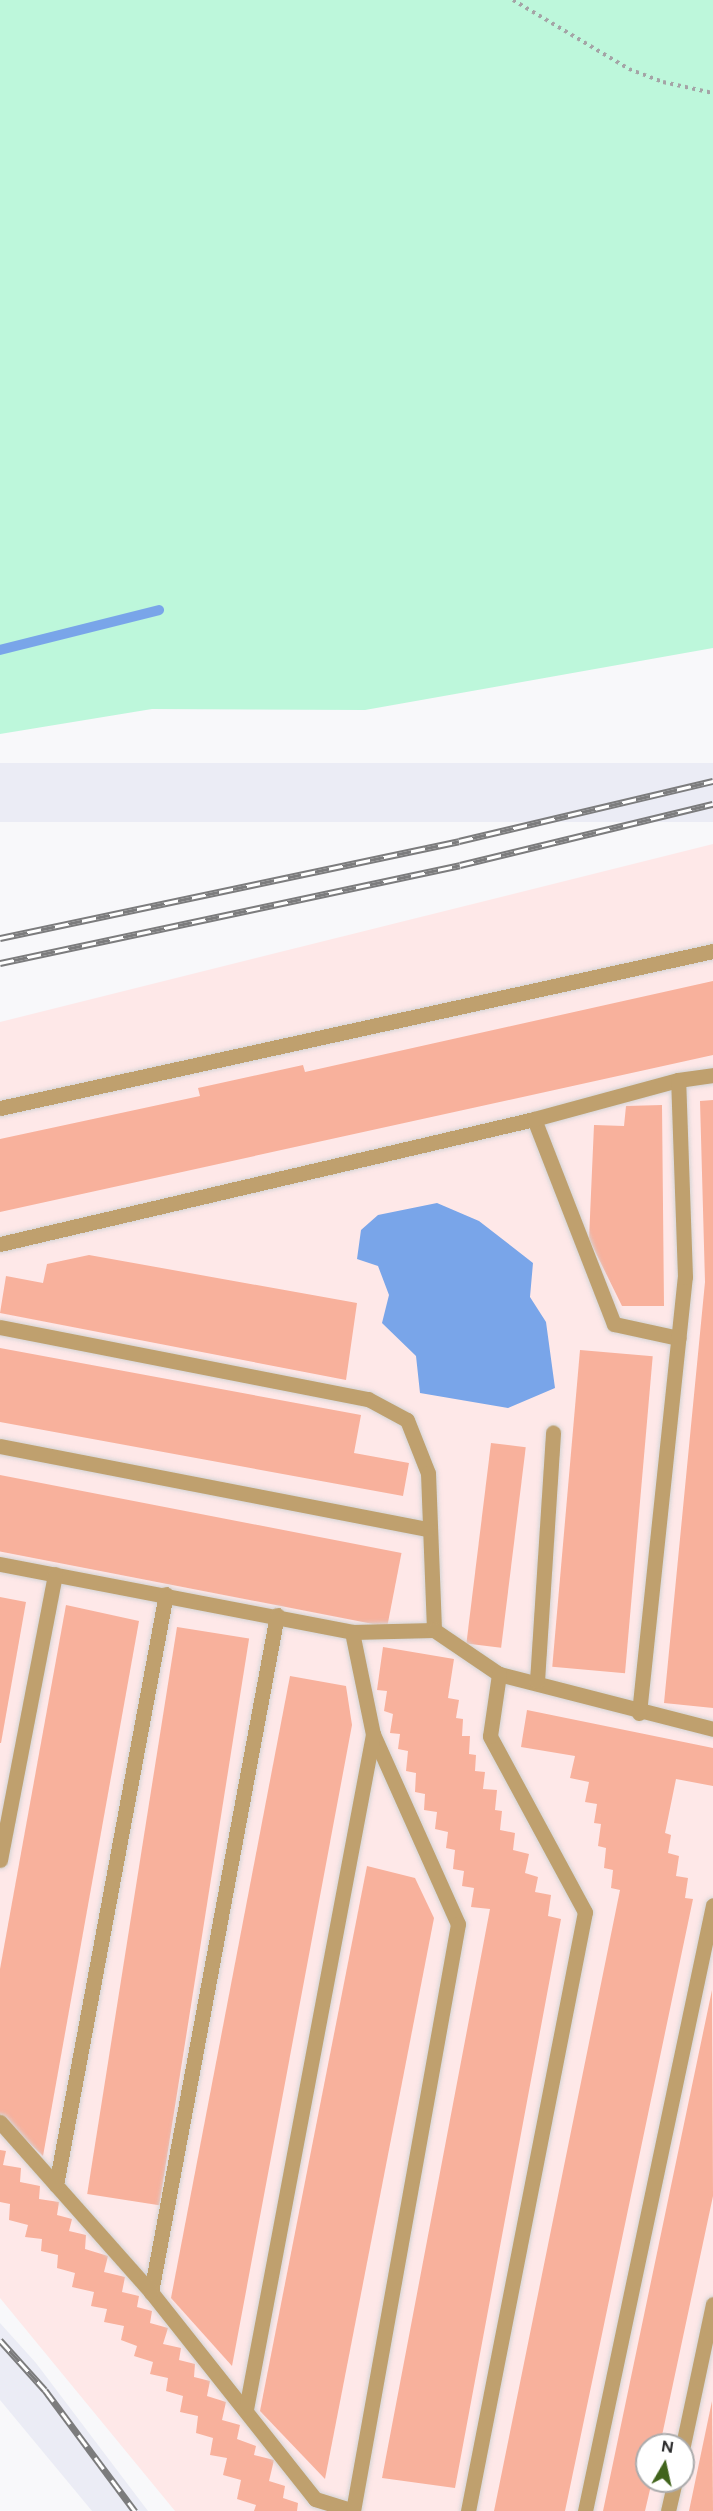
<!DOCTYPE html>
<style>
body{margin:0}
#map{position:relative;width:713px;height:2511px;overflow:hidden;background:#f8f8fa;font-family:Figtree,sans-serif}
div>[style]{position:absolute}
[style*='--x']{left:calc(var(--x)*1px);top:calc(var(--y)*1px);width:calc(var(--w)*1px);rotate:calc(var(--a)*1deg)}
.built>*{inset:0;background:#ebecf5;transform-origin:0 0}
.industrial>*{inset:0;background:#fee8e8}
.green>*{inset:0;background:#bdf7db}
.water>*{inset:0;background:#79a5e9}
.stream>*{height:10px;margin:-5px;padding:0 5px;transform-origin:5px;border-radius:5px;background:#79a5e9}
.building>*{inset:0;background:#f8b19c;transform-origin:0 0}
.path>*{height:4px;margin-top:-2px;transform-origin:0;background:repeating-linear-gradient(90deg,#a4a4a6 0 3px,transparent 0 7.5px)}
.roads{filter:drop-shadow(0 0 2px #d4d4d5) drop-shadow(0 0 2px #d4d4d5)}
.minor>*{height:15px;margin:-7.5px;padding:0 7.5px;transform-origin:7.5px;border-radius:7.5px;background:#bfa06e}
.rail>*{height:7px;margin-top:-3.5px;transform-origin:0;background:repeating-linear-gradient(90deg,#fff 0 14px,#7c7c7d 0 28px);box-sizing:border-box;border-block:2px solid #7c7c7d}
span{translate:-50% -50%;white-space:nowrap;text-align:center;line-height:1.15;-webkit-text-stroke:4.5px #fff;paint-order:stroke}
.north{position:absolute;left:635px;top:2433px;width:60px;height:60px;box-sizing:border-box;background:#fff;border:2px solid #ababac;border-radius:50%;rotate:9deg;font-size:16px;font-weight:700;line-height:24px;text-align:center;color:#2e2e2f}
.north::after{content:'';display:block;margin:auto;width:21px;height:27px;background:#41641c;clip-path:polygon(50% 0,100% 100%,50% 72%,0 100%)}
</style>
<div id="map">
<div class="built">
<i style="left:713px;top:763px;width:59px;height:730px;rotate:90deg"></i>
<i style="clip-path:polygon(0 2323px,36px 2363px,148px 2511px,92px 2511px,0 2400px)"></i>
</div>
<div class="industrial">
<i style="clip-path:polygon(evenodd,713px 844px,713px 2511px,175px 2511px,0 2298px,0 1022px,713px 844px,647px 2445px,683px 2445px,683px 2481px,647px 2481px,647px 2445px)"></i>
</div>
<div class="green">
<i style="clip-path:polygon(0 0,713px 0,713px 648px,365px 710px,152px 709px,0 734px)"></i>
</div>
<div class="water">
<i style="clip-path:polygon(437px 1203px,479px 1221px,533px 1263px,530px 1297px,546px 1322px,555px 1388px,508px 1408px,420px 1393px,416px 1356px,382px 1323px,389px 1295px,378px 1266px,357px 1259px,361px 1230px,378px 1215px)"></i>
</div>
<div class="stream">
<i style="--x:0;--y:650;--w:164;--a:-14.1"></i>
</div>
<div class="building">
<i style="clip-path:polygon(713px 981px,713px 1055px,0 1212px,0 1139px,200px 1096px,198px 1088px,303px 1065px,305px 1072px)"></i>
<i style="clip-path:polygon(713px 1100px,713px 1708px,664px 1703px,705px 1282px,700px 1101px)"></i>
<i style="clip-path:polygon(662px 1105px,664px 1306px,622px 1306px,589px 1239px,594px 1125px,624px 1126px,626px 1106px)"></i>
<i style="clip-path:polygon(89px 1255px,357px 1303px,346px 1380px,0 1313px,6px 1276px,43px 1283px,47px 1264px)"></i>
<i style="clip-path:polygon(0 1348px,361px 1415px,354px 1453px,409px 1463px,403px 1496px,0 1422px)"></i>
<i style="left:580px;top:1350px;width:73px;height:318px;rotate:5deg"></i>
<i style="left:491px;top:1443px;width:35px;height:202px;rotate:7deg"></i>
<i style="left:0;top:1475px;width:409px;height:75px;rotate:11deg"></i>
<i style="clip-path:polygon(0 1597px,26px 1602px,1px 1743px,0 1743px)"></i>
<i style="clip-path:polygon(66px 1605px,139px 1621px,43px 2156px,0 2115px,0 1969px)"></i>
<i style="left:177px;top:1627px;width:73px;height:574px;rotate:9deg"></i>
<i style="clip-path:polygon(383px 1647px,454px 1659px,448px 1698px,459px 1700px,456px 1718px,463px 1719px,462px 1736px,470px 1736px,469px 1754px,476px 1755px,475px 1771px,485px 1772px,483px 1789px,497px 1790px,495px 1810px,502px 1811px,500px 1830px,515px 1833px,513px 1850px,529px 1854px,525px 1873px,538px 1877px,535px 1892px,551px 1895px,548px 1916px,561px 1919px,455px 2488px,382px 2478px,490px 1909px,471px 1907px,474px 1888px,462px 1886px,464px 1871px,453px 1869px,455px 1850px,446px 1848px,448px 1832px,435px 1829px,437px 1812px,424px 1810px,425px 1794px,415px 1792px,416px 1773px,406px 1771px,408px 1751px,398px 1749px,400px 1734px,390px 1733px,393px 1714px,384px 1711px,387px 1691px,377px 1690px)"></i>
<i style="clip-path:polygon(290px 1676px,346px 1686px,352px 1725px,232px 2366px,171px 2298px)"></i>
<i style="clip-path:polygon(527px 1710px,713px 1748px,713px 1786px,676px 1779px,665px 1833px,671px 1835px,668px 1853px,679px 1856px,676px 1876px,688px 1878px,685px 1898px,693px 1899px,565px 2511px,494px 2511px,620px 1890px,611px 1888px,613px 1870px,604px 1868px,606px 1848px,598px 1846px,601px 1824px,594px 1823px,597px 1804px,585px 1802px,589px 1782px,570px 1778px,575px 1756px,521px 1747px)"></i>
<i style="clip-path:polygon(367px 1866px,415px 1878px,434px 1918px,325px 2479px,260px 2411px)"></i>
<i style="clip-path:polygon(712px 1990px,713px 2196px,660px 2445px,647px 2445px,647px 2481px,652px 2481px,645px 2511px,603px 2511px)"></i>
<i style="clip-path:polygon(0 2150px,6px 2151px,3px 2165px,21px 2168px,20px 2182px,40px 2186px,39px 2199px,59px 2202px,57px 2215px,72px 2219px,69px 2231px,86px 2235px,85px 2249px,108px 2256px,104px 2272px,125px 2277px,122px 2292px,139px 2296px,137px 2307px,152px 2311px,150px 2323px,168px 2328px,163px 2344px,181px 2348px,179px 2360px,195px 2364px,194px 2377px,210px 2381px,207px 2396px,226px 2402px,222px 2420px,240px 2425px,237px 2439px,256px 2446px,254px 2455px,274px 2460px,269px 2481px,285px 2486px,283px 2498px,298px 2503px,297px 2511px,254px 2511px,256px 2505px,237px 2499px,241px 2480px,223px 2475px,227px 2458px,210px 2455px,213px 2438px,196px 2433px,198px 2416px,180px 2412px,183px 2396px,166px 2391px,168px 2378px,150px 2374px,153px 2362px,134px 2356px,137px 2346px,121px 2340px,124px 2326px,104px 2322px,107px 2309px,91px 2306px,94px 2292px,72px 2287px,75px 2273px,57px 2268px,58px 2255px,41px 2251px,42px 2239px,25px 2237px,28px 2225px,9px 2220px,10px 2204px,0 2202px)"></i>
<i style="clip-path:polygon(712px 2401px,713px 2511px,689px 2511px)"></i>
</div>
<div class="path">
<i style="--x:513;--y:0;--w:135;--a:30.7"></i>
<i style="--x:629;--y:69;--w:36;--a:21"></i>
<i style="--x:663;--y:82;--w:51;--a:12.4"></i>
</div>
<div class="roads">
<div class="minor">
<i style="--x:0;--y:1108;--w:730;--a:-12.42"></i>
<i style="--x:534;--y:1119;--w:220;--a:68.7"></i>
<i style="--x:614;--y:1324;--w:66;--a:12.3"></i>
<i style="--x:0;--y:1244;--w:548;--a:-13.17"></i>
<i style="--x:534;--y:1119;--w:149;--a:-15.2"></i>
<i style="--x:678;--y:1080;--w:35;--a:-8"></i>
<i style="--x:0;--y:1327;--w:375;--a:11.1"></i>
<i style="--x:368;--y:1399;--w:44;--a:28.3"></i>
<i style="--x:407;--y:1420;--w:57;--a:68.4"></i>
<i style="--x:428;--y:1473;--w:157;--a:87.8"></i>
<i style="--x:0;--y:1446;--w:436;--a:11"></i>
<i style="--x:0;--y:1564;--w:359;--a:10.9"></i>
<i style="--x:352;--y:1632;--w:82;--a:-1.4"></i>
<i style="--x:434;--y:1630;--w:78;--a:34.1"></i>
<i style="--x:499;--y:1674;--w:221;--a:14.4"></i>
<i style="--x:277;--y:1615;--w:689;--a:100.54"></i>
<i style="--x:151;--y:2292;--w:264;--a:51.6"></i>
<i style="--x:315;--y:2499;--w:37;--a:17"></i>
<i style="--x:352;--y:1632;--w:104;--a:78.4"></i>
<i style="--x:373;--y:1734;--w:208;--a:65.9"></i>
<i style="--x:458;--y:1924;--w:596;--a:100.14"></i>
<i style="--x:537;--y:1681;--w:249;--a:-86.3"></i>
<i style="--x:639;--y:1713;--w:438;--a:-84"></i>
<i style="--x:685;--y:1277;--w:197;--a:-92"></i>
<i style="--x:0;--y:1860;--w:291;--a:-79.1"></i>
<i style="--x:0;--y:2122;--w:227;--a:48.4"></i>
<i style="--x:56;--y:2185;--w:601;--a:-79.46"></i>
<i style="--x:246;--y:2409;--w:687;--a:-79.34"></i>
<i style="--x:683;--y:2445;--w:144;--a:-78"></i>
<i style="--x:468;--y:2511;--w:610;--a:-78.95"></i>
<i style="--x:585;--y:1912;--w:200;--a:-118.4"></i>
<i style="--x:490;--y:1736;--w:63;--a:-81.7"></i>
<i style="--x:585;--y:2511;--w:619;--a:-78.07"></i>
<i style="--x:668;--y:2511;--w:31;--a:-77"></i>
</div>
</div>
<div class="rail">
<i style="--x:0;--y:938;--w:469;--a:-11.9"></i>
<i style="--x:459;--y:841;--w:261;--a:-13.3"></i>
<i style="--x:0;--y:963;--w:470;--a:-12"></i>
<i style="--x:460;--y:865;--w:260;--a:-13.6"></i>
<i style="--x:0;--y:2340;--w:67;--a:48"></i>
<i style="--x:45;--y:2390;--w:151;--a:53.4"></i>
</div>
<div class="north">N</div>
</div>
